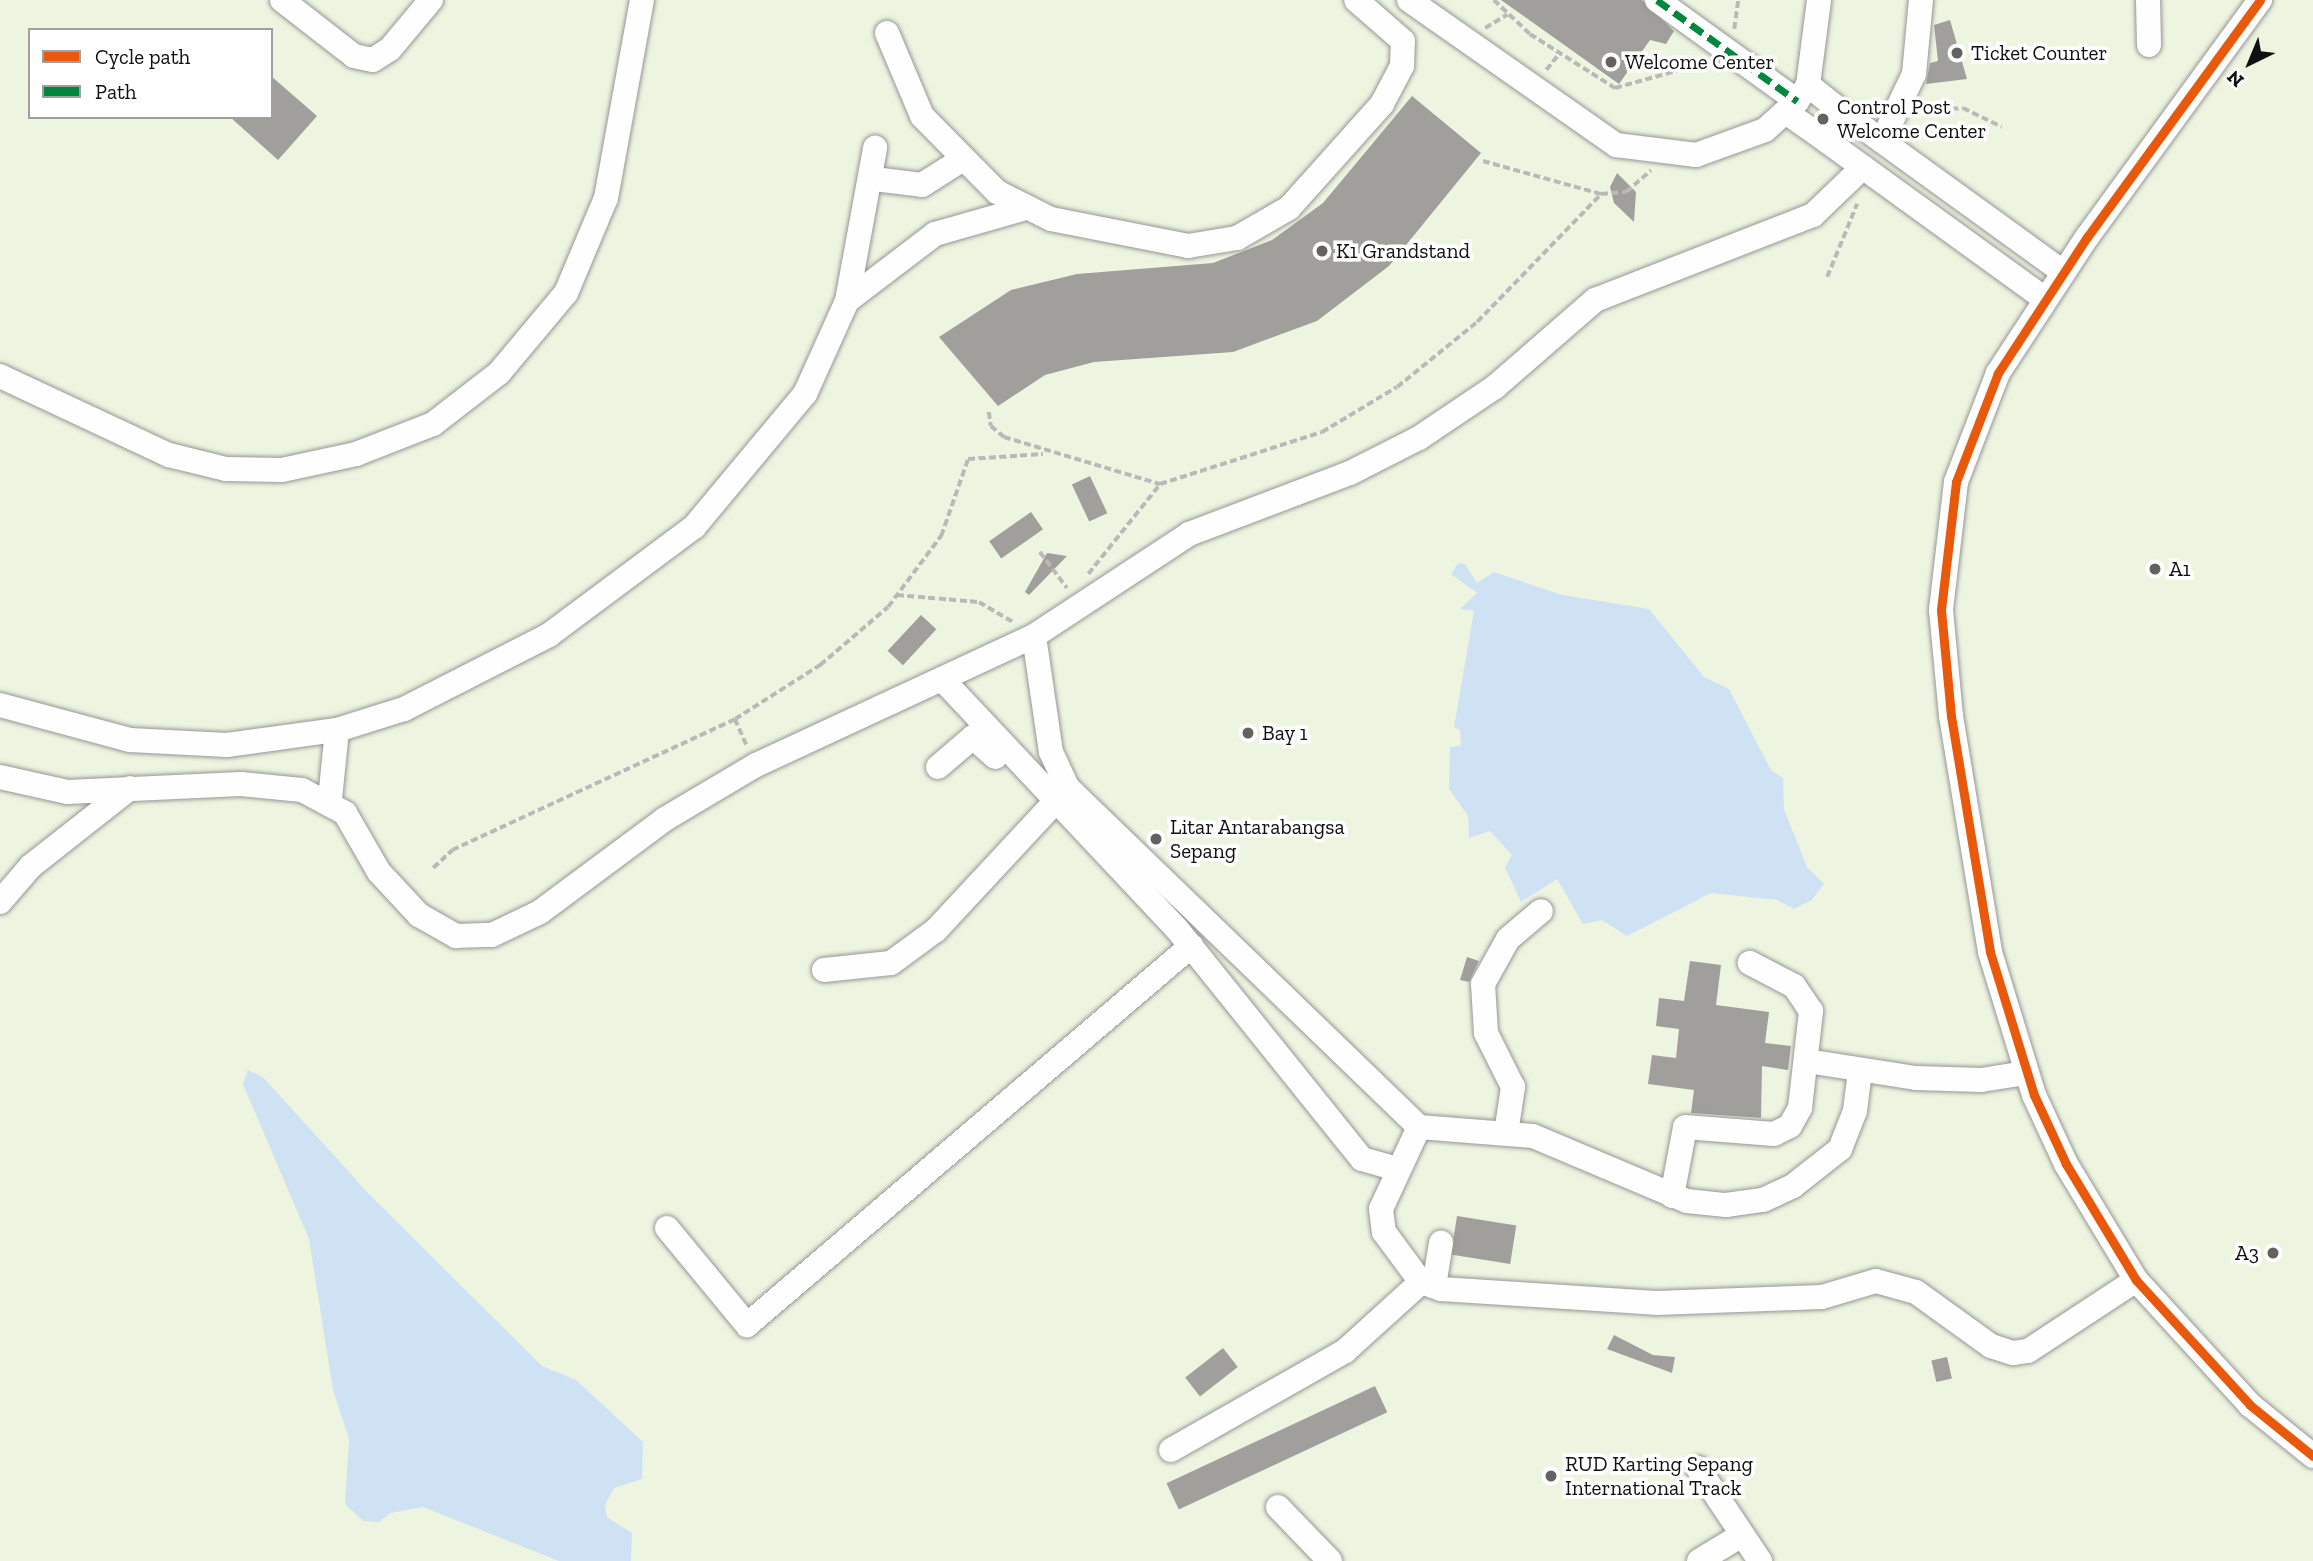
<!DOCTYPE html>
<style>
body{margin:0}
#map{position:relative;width:2313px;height:1561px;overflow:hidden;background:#fcfbf6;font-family:"Zilla Slab",serif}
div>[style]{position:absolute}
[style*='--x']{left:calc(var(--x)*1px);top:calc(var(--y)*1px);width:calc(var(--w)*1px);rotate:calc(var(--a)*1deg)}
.pitch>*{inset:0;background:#edf5e1}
.water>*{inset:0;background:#cfe2f4}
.building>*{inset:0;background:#a09f9b;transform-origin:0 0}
.path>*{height:3.5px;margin-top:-1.75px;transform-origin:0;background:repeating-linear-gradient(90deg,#b9b9b8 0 7px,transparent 0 10.5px)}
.roads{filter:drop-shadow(0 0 2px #969694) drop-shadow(0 0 2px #969694)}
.minor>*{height:24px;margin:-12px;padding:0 12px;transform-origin:12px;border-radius:12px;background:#fffefe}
.quiet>*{height:7px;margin-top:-3.5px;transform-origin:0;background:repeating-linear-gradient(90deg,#00873e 0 14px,transparent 0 21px)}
.cycleway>*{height:9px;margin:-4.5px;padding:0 4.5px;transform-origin:4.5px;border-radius:4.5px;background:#e8590c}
.dots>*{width:19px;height:19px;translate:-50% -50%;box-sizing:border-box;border:4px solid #fff;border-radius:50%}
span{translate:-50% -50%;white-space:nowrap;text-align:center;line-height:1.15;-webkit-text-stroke:7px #fff;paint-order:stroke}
.poi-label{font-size:21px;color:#101010}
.left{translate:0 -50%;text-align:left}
.right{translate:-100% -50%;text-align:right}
.legend{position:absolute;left:28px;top:28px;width:245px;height:91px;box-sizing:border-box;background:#fff;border:2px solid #9f9f9f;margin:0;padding:9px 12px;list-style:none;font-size:21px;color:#101010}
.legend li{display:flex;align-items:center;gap:14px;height:35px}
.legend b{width:35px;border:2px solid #9f9f9f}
.north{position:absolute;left:2215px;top:28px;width:70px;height:70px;-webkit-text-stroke:5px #fff;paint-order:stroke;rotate:223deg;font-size:19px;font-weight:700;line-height:28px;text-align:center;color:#101010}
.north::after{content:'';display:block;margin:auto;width:24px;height:32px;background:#101010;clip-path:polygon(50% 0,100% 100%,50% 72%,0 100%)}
</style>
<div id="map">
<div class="pitch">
<i style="clip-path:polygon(evenodd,0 0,2313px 0,2313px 1561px,0 1561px,0 0,30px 30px,271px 30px,271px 117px,30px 117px,30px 30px)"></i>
</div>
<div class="water">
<i style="clip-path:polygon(1458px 563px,1465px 564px,1477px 583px,1494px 572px,1562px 595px,1649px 609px,1704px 677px,1729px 689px,1771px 770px,1783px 778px,1784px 809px,1807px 867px,1824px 884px,1812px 900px,1794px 909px,1777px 900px,1711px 893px,1627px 936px,1602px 920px,1583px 924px,1557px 879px,1521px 902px,1505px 867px,1512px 855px,1490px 831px,1469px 838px,1468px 816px,1449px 789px,1450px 747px,1461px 746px,1460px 730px,1454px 727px,1474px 611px,1460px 609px,1477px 593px,1451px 574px)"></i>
<i style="clip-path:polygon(248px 1070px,263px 1077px,368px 1193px,542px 1366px,576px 1380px,643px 1442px,642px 1479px,614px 1488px,605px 1505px,607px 1517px,632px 1533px,631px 1561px,559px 1561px,423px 1507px,391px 1513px,379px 1522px,363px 1521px,345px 1504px,349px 1439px,333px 1390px,309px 1239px,243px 1084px)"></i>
</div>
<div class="building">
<i style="clip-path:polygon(1501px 0,1642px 0,1674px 31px,1666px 44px,1650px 40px,1619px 84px)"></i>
<i style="clip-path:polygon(1950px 20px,1967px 79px,1926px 84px,1930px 63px,1938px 61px,1934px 25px)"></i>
<i style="clip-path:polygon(271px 76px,317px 116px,278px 160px,230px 117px,271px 117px)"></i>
<i style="clip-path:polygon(1412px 96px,1481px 153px,1389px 266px,1317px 321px,1233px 352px,1094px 362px,1045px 375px,998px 406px,939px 337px,1011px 290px,1077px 274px,1213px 263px,1272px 240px,1323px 203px)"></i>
<i style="clip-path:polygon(1617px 173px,1636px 192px,1634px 222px,1614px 203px,1610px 187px)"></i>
<i style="left:1090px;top:476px;width:41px;height:20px;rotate:65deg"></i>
<i style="left:1031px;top:512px;width:21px;height:51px;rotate:55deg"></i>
<i style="clip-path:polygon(1047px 553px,1067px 556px,1029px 595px,1025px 592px)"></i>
<i style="left:921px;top:615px;width:21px;height:49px;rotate:43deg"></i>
<i style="clip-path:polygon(1467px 957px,1479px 961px,1469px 982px,1460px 980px)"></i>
<i style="clip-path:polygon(1690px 961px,1721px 965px,1716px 1005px,1769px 1012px,1765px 1043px,1791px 1046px,1788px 1070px,1762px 1066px,1761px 1118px,1691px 1113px,1694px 1090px,1648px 1084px,1652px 1055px,1676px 1058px,1679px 1029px,1656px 1026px,1659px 998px,1684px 1001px)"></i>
<i style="left:1457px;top:1216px;width:60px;height:39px;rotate:9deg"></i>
<i style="clip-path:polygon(1614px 1335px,1653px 1355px,1675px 1357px,1672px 1373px,1607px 1349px)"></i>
<i style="left:1223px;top:1348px;width:24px;height:48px;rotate:52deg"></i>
<i style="left:1947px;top:1357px;width:22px;height:16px;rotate:77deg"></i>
<i style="left:1375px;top:1386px;width:29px;height:230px;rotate:65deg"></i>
</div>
<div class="path">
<i style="--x:1494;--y:0;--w:50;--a:43.4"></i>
<i style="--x:1530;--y:34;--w:101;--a:32.4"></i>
<i style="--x:1615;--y:88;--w:97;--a:-15.6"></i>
<i style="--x:1485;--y:28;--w:26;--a:-31"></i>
<i style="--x:1734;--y:29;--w:29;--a:-82"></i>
<i style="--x:1546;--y:70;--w:22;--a:-51"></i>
<i style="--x:1920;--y:111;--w:43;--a:-4"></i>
<i style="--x:1963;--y:108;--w:43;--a:26"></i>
<i style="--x:1483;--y:161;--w:123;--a:15.6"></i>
<i style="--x:1827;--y:277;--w:79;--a:-67.7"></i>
<i style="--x:989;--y:412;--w:14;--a:82"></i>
<i style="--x:991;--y:426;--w:17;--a:40"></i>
<i style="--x:1004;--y:437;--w:163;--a:16.8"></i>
<i style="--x:1160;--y:484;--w:170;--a:-17.8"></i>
<i style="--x:1322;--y:432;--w:87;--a:-31"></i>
<i style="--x:1397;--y:387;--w:103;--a:-39.1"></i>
<i style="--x:1477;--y:322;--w:178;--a:-45.9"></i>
<i style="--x:1601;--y:194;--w:25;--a:-5"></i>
<i style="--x:1626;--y:192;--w:33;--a:-41"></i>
<i style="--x:1040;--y:552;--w:45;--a:53.1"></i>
<i style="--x:1088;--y:574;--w:115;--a:-51.3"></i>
<i style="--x:897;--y:595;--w:82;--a:4.9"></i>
<i style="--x:979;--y:602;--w:42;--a:30.3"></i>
<i style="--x:735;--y:719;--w:30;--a:66"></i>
<i style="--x:433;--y:868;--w:26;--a:-43"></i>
<i style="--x:452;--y:850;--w:312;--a:-24.8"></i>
<i style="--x:735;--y:719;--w:101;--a:-32.4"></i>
<i style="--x:820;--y:665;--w:89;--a:-40.5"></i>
<i style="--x:888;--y:607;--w:89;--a:-53.3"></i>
<i style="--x:941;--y:536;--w:82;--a:-70.7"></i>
<i style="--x:968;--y:459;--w:75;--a:-3.8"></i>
</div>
<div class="roads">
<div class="minor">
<i style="--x:282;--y:0;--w:91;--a:37.9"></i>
<i style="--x:354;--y:56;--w:19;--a:12"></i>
<i style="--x:373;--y:60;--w:20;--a:-33"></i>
<i style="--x:390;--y:49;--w:64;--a:-50.1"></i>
<i style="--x:1409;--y:0;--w:253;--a:35"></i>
<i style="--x:1616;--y:145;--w:81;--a:7.1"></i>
<i style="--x:1696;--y:155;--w:73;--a:-19.9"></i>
<i style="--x:1765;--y:130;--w:43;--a:-42.2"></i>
<i style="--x:1797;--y:101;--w:19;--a:-55"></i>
<i style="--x:1808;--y:85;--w:86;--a:-82.6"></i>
<i style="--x:1657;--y:0;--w:173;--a:35.8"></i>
<i style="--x:2148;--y:0;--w:45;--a:88.7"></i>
<i style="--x:2260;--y:0;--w:293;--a:126.1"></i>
<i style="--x:2087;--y:237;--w:163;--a:123.2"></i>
<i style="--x:1998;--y:373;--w:117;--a:111.1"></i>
<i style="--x:1956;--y:482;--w:129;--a:96.7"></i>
<i style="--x:1941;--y:610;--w:106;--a:84.6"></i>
<i style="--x:1951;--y:716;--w:239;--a:80.6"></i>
<i style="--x:1990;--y:952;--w:150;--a:72.9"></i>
<i style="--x:2034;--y:1095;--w:76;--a:65.1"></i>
<i style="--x:2066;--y:1164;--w:135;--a:58.9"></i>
<i style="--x:2136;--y:1280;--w:169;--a:47.6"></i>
<i style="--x:2250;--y:1405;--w:81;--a:39"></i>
<i style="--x:887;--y:33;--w:90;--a:67.1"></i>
<i style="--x:922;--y:116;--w:107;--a:45.4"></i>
<i style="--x:997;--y:192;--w:60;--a:26.6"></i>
<i style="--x:1051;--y:219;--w:140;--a:11.1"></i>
<i style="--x:1188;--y:246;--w:50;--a:-9.3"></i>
<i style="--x:1237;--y:238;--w:60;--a:-30"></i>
<i style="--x:1289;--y:208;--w:140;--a:-48.2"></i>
<i style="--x:1382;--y:104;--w:43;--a:-62.2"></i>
<i style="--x:1402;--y:66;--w:25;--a:-88"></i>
<i style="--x:1403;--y:41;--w:62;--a:-138.9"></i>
<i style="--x:1808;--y:85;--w:48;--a:38.3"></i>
<i style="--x:1787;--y:113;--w:49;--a:35"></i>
<i style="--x:1882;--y:141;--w:74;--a:-64.5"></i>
<i style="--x:1914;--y:74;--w:74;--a:-84.6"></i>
<i style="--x:874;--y:179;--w:48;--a:7.1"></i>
<i style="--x:922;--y:185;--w:45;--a:-32.3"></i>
<i style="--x:2045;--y:299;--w:269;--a:-144.1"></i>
<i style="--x:1827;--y:141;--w:32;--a:-54"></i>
<i style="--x:1846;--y:115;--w:268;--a:35.9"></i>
<i style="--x:847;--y:301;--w:111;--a:-37.3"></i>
<i style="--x:935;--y:234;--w:91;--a:-15.9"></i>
<i style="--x:0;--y:376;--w:187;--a:25.1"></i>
<i style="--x:169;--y:455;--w:59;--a:13.8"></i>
<i style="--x:226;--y:469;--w:56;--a:1"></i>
<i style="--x:282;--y:470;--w:76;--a:-12.2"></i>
<i style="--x:356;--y:454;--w:83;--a:-21.3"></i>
<i style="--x:433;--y:424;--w:83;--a:-37.7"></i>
<i style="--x:499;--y:373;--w:104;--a:-50.1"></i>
<i style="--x:566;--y:293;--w:103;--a:-67.2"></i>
<i style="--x:606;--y:198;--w:201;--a:-79.7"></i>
<i style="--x:1034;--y:636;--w:117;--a:81.7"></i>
<i style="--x:1051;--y:752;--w:40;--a:65"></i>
<i style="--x:1068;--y:788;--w:488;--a:44"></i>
<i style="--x:1419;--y:1127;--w:90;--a:114.9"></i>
<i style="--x:1381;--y:1209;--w:23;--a:83"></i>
<i style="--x:1384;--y:1232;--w:62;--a:53.5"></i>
<i style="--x:1421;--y:1282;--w:21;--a:19"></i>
<i style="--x:1441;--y:1289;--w:215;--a:3.7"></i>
<i style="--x:1656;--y:1303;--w:166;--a:-2.1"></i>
<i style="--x:1822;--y:1297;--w:56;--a:-16.5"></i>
<i style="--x:1876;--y:1281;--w:41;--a:15.4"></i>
<i style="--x:1916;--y:1292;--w:92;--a:35.8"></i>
<i style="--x:1991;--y:1346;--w:23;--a:18"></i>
<i style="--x:2013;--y:1353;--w:15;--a:-8"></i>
<i style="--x:2028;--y:1351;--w:129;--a:-33.3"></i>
<i style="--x:943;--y:680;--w:342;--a:46.8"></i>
<i style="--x:1177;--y:929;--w:295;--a:51.2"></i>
<i style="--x:1362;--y:1159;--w:35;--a:16"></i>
<i style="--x:0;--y:705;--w:135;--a:15.1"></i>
<i style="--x:130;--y:740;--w:97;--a:3"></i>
<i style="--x:227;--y:745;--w:111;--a:-7.8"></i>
<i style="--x:337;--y:730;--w:70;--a:-17.4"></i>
<i style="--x:404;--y:709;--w:163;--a:-27"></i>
<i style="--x:549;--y:635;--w:181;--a:-36.7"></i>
<i style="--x:694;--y:527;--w:173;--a:-50.2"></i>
<i style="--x:805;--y:394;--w:102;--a:-65.7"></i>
<i style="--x:847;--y:301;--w:156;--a:-79.6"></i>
<i style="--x:938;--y:767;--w:46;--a:-40.6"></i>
<i style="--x:973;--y:737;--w:30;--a:42"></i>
<i style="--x:0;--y:777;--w:69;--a:12.6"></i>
<i style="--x:67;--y:792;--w:174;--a:-2.6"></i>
<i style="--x:241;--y:784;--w:61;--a:5.6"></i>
<i style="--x:302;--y:790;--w:49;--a:28.1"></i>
<i style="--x:345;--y:813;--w:68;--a:60"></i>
<i style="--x:379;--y:872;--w:59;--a:47.1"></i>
<i style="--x:419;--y:915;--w:43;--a:29.6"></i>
<i style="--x:456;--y:936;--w:36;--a:-2"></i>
<i style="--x:492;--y:935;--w:53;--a:-25.6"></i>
<i style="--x:540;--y:912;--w:156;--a:-36.6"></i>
<i style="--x:665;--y:819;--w:106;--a:-30.7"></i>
<i style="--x:756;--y:765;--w:306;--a:-24.9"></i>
<i style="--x:1034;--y:636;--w:186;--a:-33.3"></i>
<i style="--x:1189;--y:534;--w:172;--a:-20.8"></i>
<i style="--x:1350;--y:473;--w:77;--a:-26.9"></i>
<i style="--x:1419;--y:438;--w:92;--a:-33.9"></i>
<i style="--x:1495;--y:387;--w:133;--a:-41"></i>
<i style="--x:1595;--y:300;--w:234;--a:-21.3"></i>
<i style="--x:1813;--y:215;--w:69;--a:-43.8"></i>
<i style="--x:330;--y:799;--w:69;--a:-84.2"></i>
<i style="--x:0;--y:902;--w:48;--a:-49.3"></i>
<i style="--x:31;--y:866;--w:126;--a:-38.2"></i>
<i style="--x:824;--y:970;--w:67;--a:-6"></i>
<i style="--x:891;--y:963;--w:56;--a:-36.3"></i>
<i style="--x:936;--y:930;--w:194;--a:-47.1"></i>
<i style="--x:1807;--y:1061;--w:110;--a:8.9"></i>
<i style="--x:1916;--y:1078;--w:65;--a:1.8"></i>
<i style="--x:1981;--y:1080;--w:46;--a:-8.8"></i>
<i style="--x:1419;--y:1127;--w:114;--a:4.5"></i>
<i style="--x:1533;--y:1136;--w:167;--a:22.9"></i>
<i style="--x:1687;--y:1201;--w:39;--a:6"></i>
<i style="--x:1726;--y:1205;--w:37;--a:-8"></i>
<i style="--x:1763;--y:1200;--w:33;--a:-25"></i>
<i style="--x:1793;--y:1186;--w:60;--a:-38.2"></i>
<i style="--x:1840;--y:1149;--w:41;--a:-68.5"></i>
<i style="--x:1855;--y:1111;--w:40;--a:-82.9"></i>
<i style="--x:1506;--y:1133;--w:47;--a:-81.3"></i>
<i style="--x:1513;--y:1087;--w:60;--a:-116.6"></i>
<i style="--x:1486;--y:1033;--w:49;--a:-93.5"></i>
<i style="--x:1483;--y:984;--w:51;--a:-60.9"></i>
<i style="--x:1508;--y:939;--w:43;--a:-40.3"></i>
<i style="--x:1672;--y:1196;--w:70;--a:-79.3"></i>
<i style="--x:1685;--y:1127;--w:89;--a:4.5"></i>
<i style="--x:1774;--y:1134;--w:18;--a:-27"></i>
<i style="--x:1790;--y:1126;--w:21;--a:-61"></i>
<i style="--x:1800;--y:1108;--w:98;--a:-83.5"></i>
<i style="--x:1811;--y:1011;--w:30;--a:-124"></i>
<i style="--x:1794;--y:986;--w:50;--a:-152.4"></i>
<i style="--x:667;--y:1228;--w:126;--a:50.5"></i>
<i style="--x:747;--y:1325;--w:584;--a:-40.48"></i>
<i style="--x:1434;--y:1286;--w:44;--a:-80.8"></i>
<i style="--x:1171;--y:1450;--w:200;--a:-29.6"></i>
<i style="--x:1345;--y:1351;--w:103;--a:-42.2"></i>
<i style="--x:1698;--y:1468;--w:112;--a:56.3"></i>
<i style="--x:1278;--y:1507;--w:75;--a:46.1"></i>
<i style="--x:1699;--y:1561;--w:50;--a:-31.2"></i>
</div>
</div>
<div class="quiet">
<i style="--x:1657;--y:0;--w:173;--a:35.8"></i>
</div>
<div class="cycleway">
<i style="--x:2260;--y:0;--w:293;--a:126.1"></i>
<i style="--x:2087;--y:237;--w:163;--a:123.2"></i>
<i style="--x:1998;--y:373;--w:117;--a:111.1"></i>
<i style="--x:1956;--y:482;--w:129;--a:96.7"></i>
<i style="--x:1941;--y:610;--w:106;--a:84.6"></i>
<i style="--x:1951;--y:716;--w:239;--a:80.6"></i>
<i style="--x:1990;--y:952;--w:150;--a:72.9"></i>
<i style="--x:2034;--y:1095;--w:76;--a:65.1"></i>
<i style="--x:2066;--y:1164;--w:135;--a:58.9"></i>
<i style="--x:2136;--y:1280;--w:169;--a:47.6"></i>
<i style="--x:2250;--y:1405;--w:81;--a:39"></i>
</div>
<div class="dots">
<i style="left:1957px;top:53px;background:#636260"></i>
<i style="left:1611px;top:62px;background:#636260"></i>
<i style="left:1823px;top:119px;background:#636260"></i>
<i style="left:1322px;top:251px;background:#636260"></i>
<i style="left:2155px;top:569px;background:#636260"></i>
<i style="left:1248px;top:733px;background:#636260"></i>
<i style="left:1156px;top:839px;background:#636260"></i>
<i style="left:2273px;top:1253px;background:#636260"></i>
<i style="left:1551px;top:1476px;background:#636260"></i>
</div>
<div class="poi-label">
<span class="left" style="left:1971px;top:53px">Ticket Counter</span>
<span class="left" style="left:1625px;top:62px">Welcome Center</span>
<span class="left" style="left:1837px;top:119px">Control Post<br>Welcome Center</span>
<span class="left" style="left:1336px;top:251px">K1 Grandstand</span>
<span class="left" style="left:2169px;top:569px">A1</span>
<span class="left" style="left:1262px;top:733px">Bay 1</span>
<span class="left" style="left:1170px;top:839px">Litar Antarabangsa<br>Sepang</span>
<span class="right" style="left:2259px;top:1253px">A3</span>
<span class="left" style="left:1565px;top:1476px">RUD Karting Sepang<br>International Track</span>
</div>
<ul class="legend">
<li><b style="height:9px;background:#e8590c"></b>Cycle path</li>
<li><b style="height:9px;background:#00873e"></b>Path</li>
</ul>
<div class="north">N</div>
</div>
